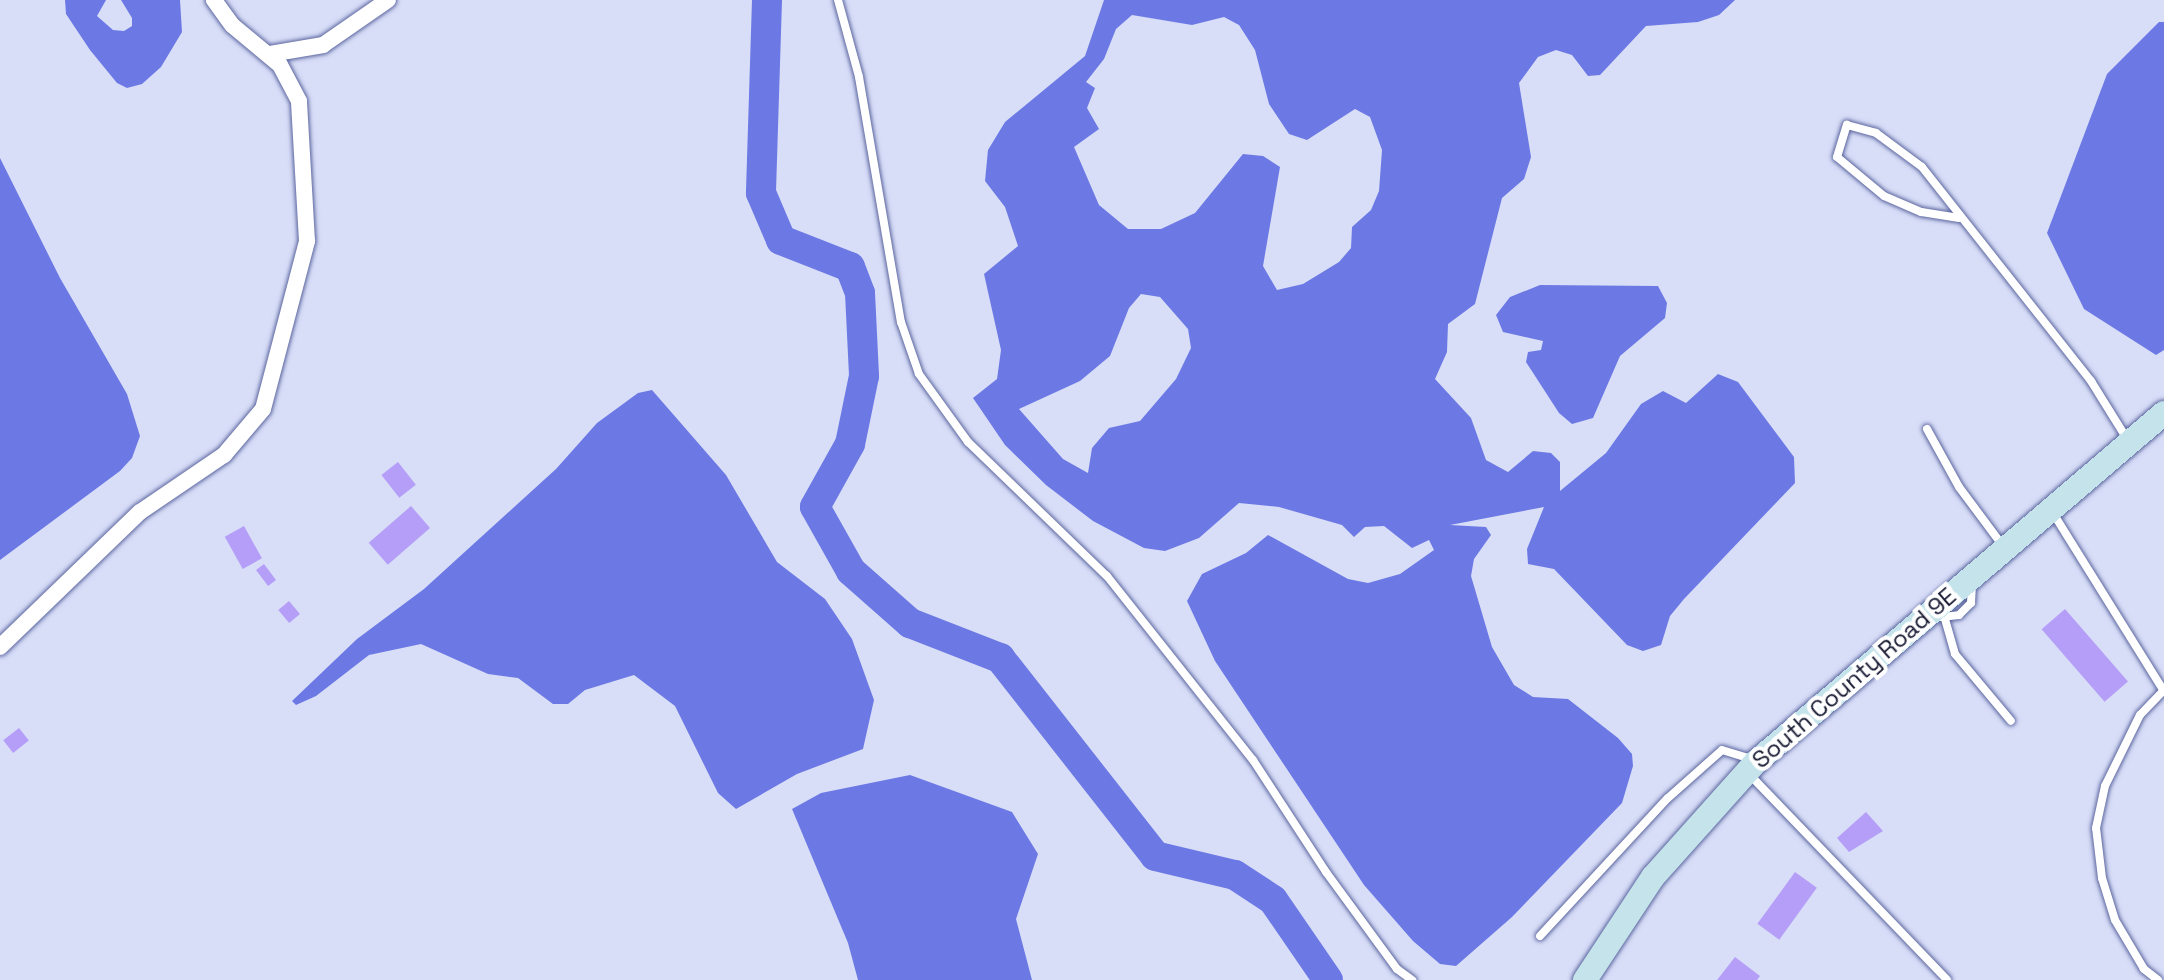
<!DOCTYPE html>
<style>
body{margin:0}
#map{position:relative;width:2164px;height:980px;overflow:hidden;background:#d8def8;font-family:"Space Grotesk",sans-serif}
div>[style]{position:absolute}
[style*='--x']{left:calc(var(--x)*1px);top:calc(var(--y)*1px);width:calc(var(--w)*1px);rotate:calc(var(--a)*1deg)}
.water>*{inset:0;background:#6c79e4}
.river>*{height:30px;margin:-15px;padding:0 15px;transform-origin:15px;border-radius:15px;background:#6c79e4}
.building>*{inset:0;background:#b59ef7;transform-origin:0 0}
.roads{filter:drop-shadow(0 0 2px #5c669f) drop-shadow(0 0 2px #5c669f)}
.lane>*{height:8px;margin:-4px;padding:0 4px;transform-origin:4px;border-radius:4px;background:#fff}
.street>*{height:16px;margin:-8px;padding:0 8px;transform-origin:8px;border-radius:8px;background:#fff}
.secondary>*{height:24px;margin:-12px;padding:0 12px;transform-origin:12px;border-radius:12px;background:#c4e3ea}
span{translate:-50% -50%;white-space:nowrap;text-align:center;line-height:1.15;-webkit-text-stroke:8px #fff;paint-order:stroke}
.street-label{font-size:24px;color:#181b33}
</style>
<div id="map">
<div class="water">
<i style="clip-path:polygon(65px 0,106px 0,97px 16px,113px 30px,124px 31px,132px 26px,132px 18px,121px 0,180px 0,182px 32px,161px 67px,142px 84px,127px 88px,117px 83px,90px 50px,66px 14px)"></i>
<i style="clip-path:polygon(evenodd,1104px 0,1735px 0,1719px 15px,1698px 22px,1646px 26px,1600px 75px,1588px 76px,1572px 55px,1556px 50px,1538px 57px,1519px 83px,1531px 157px,1524px 179px,1502px 198px,1475px 304px,1448px 324px,1447px 352px,1435px 379px,1471px 418px,1486px 460px,1508px 472px,1533px 451px,1551px 453px,1560px 462px,1560px 491px,1606px 453px,1641px 404px,1663px 391px,1686px 403px,1718px 374px,1738px 382px,1794px 457px,1795px 483px,1684px 599px,1670px 616px,1661px 645px,1643px 651px,1627px 645px,1554px 569px,1528px 564px,1527px 549px,1544px 507px,1450px 525px,1486px 527px,1491px 535px,1474px 559px,1471px 576px,1492px 647px,1514px 685px,1533px 697px,1568px 699px,1618px 738px,1632px 754px,1633px 766px,1622px 803px,1512px 917px,1456px 966px,1440px 964px,1413px 941px,1364px 885px,1215px 661px,1187px 601px,1202px 574px,1246px 553px,1268px 535px,1348px 579px,1368px 583px,1400px 574px,1434px 550px,1429px 540px,1412px 548px,1384px 526px,1365px 527px,1354px 537px,1342px 525px,1279px 507px,1239px 503px,1199px 538px,1165px 551px,1144px 548px,1093px 521px,1046px 485px,1005px 445px,973px 398px,997px 379px,1001px 350px,984px 274px,1018px 246px,1005px 207px,985px 181px,988px 150px,1005px 122px,1085px 56px,1104px 0,1132px 15px,1192px 25px,1224px 17px,1239px 25px,1255px 50px,1269px 104px,1289px 134px,1307px 140px,1355px 109px,1370px 117px,1382px 150px,1379px 191px,1371px 210px,1352px 227px,1351px 248px,1339px 262px,1303px 284px,1277px 290px,1263px 266px,1280px 167px,1263px 156px,1243px 154px,1195px 213px,1161px 229px,1128px 229px,1099px 205px,1074px 147px,1099px 129px,1087px 108px,1095px 88px,1086px 82px,1104px 59px,1116px 29px,1132px 15px,1104px 0,1141px 294px,1160px 297px,1188px 329px,1191px 348px,1176px 379px,1140px 421px,1109px 428px,1092px 448px,1088px 473px,1063px 459px,1019px 409px,1080px 381px,1110px 356px,1129px 308px,1141px 294px)"></i>
<i style="clip-path:polygon(2159px 22px,2164px 22px,2164px 350px,2156px 355px,2084px 309px,2047px 233px,2107px 74px)"></i>
<i style="clip-path:polygon(0 158px,60px 278px,127px 394px,140px 436px,132px 458px,120px 471px,0 560px)"></i>
<i style="clip-path:polygon(1540px 285px,1658px 286px,1667px 303px,1665px 318px,1620px 356px,1593px 418px,1572px 424px,1559px 413px,1526px 362px,1528px 352px,1541px 350px,1543px 341px,1503px 332px,1496px 315px,1510px 297px)"></i>
<i style="clip-path:polygon(652px 390px,726px 475px,777px 562px,825px 599px,852px 639px,874px 700px,863px 749px,797px 774px,736px 809px,718px 793px,675px 706px,634px 675px,585px 690px,568px 704px,553px 704px,518px 678px,488px 674px,421px 644px,369px 655px,316px 696px,296px 705px,292px 701px,357px 639px,424px 589px,556px 469px,597px 423px,638px 393px)"></i>
<i style="clip-path:polygon(910px 775px,1012px 812px,1038px 854px,1016px 919px,1032px 980px,858px 980px,848px 943px,792px 809px,821px 793px)"></i>
</div>
<div class="river">
<i style="--x:767;--y:0;--w:193;--a:91.8"></i>
<i style="--x:761;--y:193;--w:51;--a:66.9"></i>
<i style="--x:781;--y:240;--w:74;--a:21.4"></i>
<i style="--x:850;--y:267;--w:28;--a:69"></i>
<i style="--x:860;--y:293;--w:83;--a:87.2"></i>
<i style="--x:864;--y:376;--w:69;--a:101.6"></i>
<i style="--x:850;--y:444;--w:72;--a:119.1"></i>
<i style="--x:815;--y:507;--w:73;--a:60.6"></i>
<i style="--x:851;--y:571;--w:79;--a:41.4"></i>
<i style="--x:910;--y:623;--w:97;--a:21.3"></i>
<i style="--x:1000;--y:658;--w:251;--a:51.9"></i>
<i style="--x:1155;--y:856;--w:82;--a:13.4"></i>
<i style="--x:1235;--y:875;--w:45;--a:33.3"></i>
<i style="--x:1273;--y:900;--w:97;--a:55.5"></i>
</div>
<div class="building">
<i style="left:398px;top:462px;width:29px;height:21px;rotate:52deg"></i>
<i style="left:411px;top:506px;width:29px;height:56px;rotate:49deg"></i>
<i style="left:244px;top:526px;width:37px;height:22px;rotate:61deg"></i>
<i style="left:264px;top:564px;width:20px;height:10px;rotate:53deg"></i>
<i style="left:289px;top:601px;width:17px;height:14px;rotate:50deg"></i>
<i style="left:2065px;top:609px;width:96px;height:31px;rotate:49deg"></i>
<i style="left:19px;top:728px;width:16px;height:20px;rotate:52deg"></i>
<i style="clip-path:polygon(1866px 812px,1883px 831px,1849px 852px,1837px 838px)"></i>
<i style="left:1795px;top:872px;width:27px;height:64px;rotate:36deg"></i>
<i style="clip-path:polygon(1735px 957px,1760px 976px,1757px 980px,1717px 980px)"></i>
</div>
<div class="roads">
<div class="lane">
<i style="--x:838;--y:0;--w:80;--a:74.7"></i>
<i style="--x:859;--y:77;--w:249;--a:80.3"></i>
<i style="--x:901;--y:322;--w:55;--a:70.9"></i>
<i style="--x:919;--y:374;--w:84;--a:54.2"></i>
<i style="--x:968;--y:442;--w:193;--a:44"></i>
<i style="--x:1107;--y:576;--w:235;--a:51.6"></i>
<i style="--x:1253;--y:760;--w:134;--a:56.9"></i>
<i style="--x:1326;--y:872;--w:120;--a:53.8"></i>
<i style="--x:1397;--y:969;--w:19;--a:36"></i>
<i style="--x:1959;--y:218;--w:38;--a:-171"></i>
<i style="--x:1921;--y:212;--w:40;--a:-156.6"></i>
<i style="--x:1884;--y:196;--w:61;--a:-140.3"></i>
<i style="--x:1837;--y:157;--w:34;--a:-73"></i>
<i style="--x:1847;--y:125;--w:30;--a:15"></i>
<i style="--x:1876;--y:133;--w:57;--a:36.5"></i>
<i style="--x:1922;--y:167;--w:273;--a:51.7"></i>
<i style="--x:2091;--y:381;--w:72;--a:58.1"></i>
<i style="--x:1927;--y:429;--w:66;--a:61.1"></i>
<i style="--x:1959;--y:487;--w:74;--a:53.3"></i>
<i style="--x:2053;--y:513;--w:210;--a:58.1"></i>
<i style="--x:1941;--y:617;--w:18;--a:-6"></i>
<i style="--x:1959;--y:615;--w:17;--a:-45"></i>
<i style="--x:1971;--y:603;--w:22;--a:-87"></i>
<i style="--x:1945;--y:619;--w:36;--a:74"></i>
<i style="--x:1955;--y:654;--w:87;--a:50.1"></i>
<i style="--x:1750;--y:775;--w:284;--a:46.1"></i>
<i style="--x:1540;--y:936;--w:188;--a:-47.2"></i>
<i style="--x:1668;--y:798;--w:72;--a:-41.6"></i>
<i style="--x:1722;--y:750;--w:31;--a:17"></i>
<i style="--x:2158;--y:980;--w:18;--a:-142"></i>
<i style="--x:2144;--y:969;--w:57;--a:-120.6"></i>
<i style="--x:2115;--y:920;--w:44;--a:-107.2"></i>
<i style="--x:2102;--y:878;--w:50;--a:-96.8"></i>
<i style="--x:2096;--y:828;--w:43;--a:-77.9"></i>
<i style="--x:2105;--y:786;--w:79;--a:-63.8"></i>
<i style="--x:2140;--y:715;--w:35;--a:-46"></i>
</div>
<div class="street">
<i style="--x:270;--y:54;--w:54;--a:-9.6"></i>
<i style="--x:323;--y:45;--w:79;--a:-34.7"></i>
<i style="--x:0;--y:647;--w:194;--a:-44"></i>
<i style="--x:140;--y:512;--w:102;--a:-34.2"></i>
<i style="--x:224;--y:455;--w:60;--a:-49.7"></i>
<i style="--x:263;--y:409;--w:174;--a:-75.3"></i>
<i style="--x:307;--y:241;--w:140;--a:-93.3"></i>
<i style="--x:299;--y:101;--w:41;--a:-117.8"></i>
<i style="--x:280;--y:65;--w:62;--a:-140.2"></i>
<i style="--x:232;--y:25;--w:31;--a:-126"></i>
</div>
<div class="secondary">
<i style="--x:1585;--y:980;--w:123;--a:-56.6"></i>
<i style="--x:1653;--y:877;--w:154;--a:-48.2"></i>
<i style="--x:1756;--y:762;--w:537;--a:-40.54"></i>
</div>
</div>
<div class="street-label">
<span style="left:1854px;top:678px;rotate:-41deg">South County Road 9E</span>
</div>
</div>
